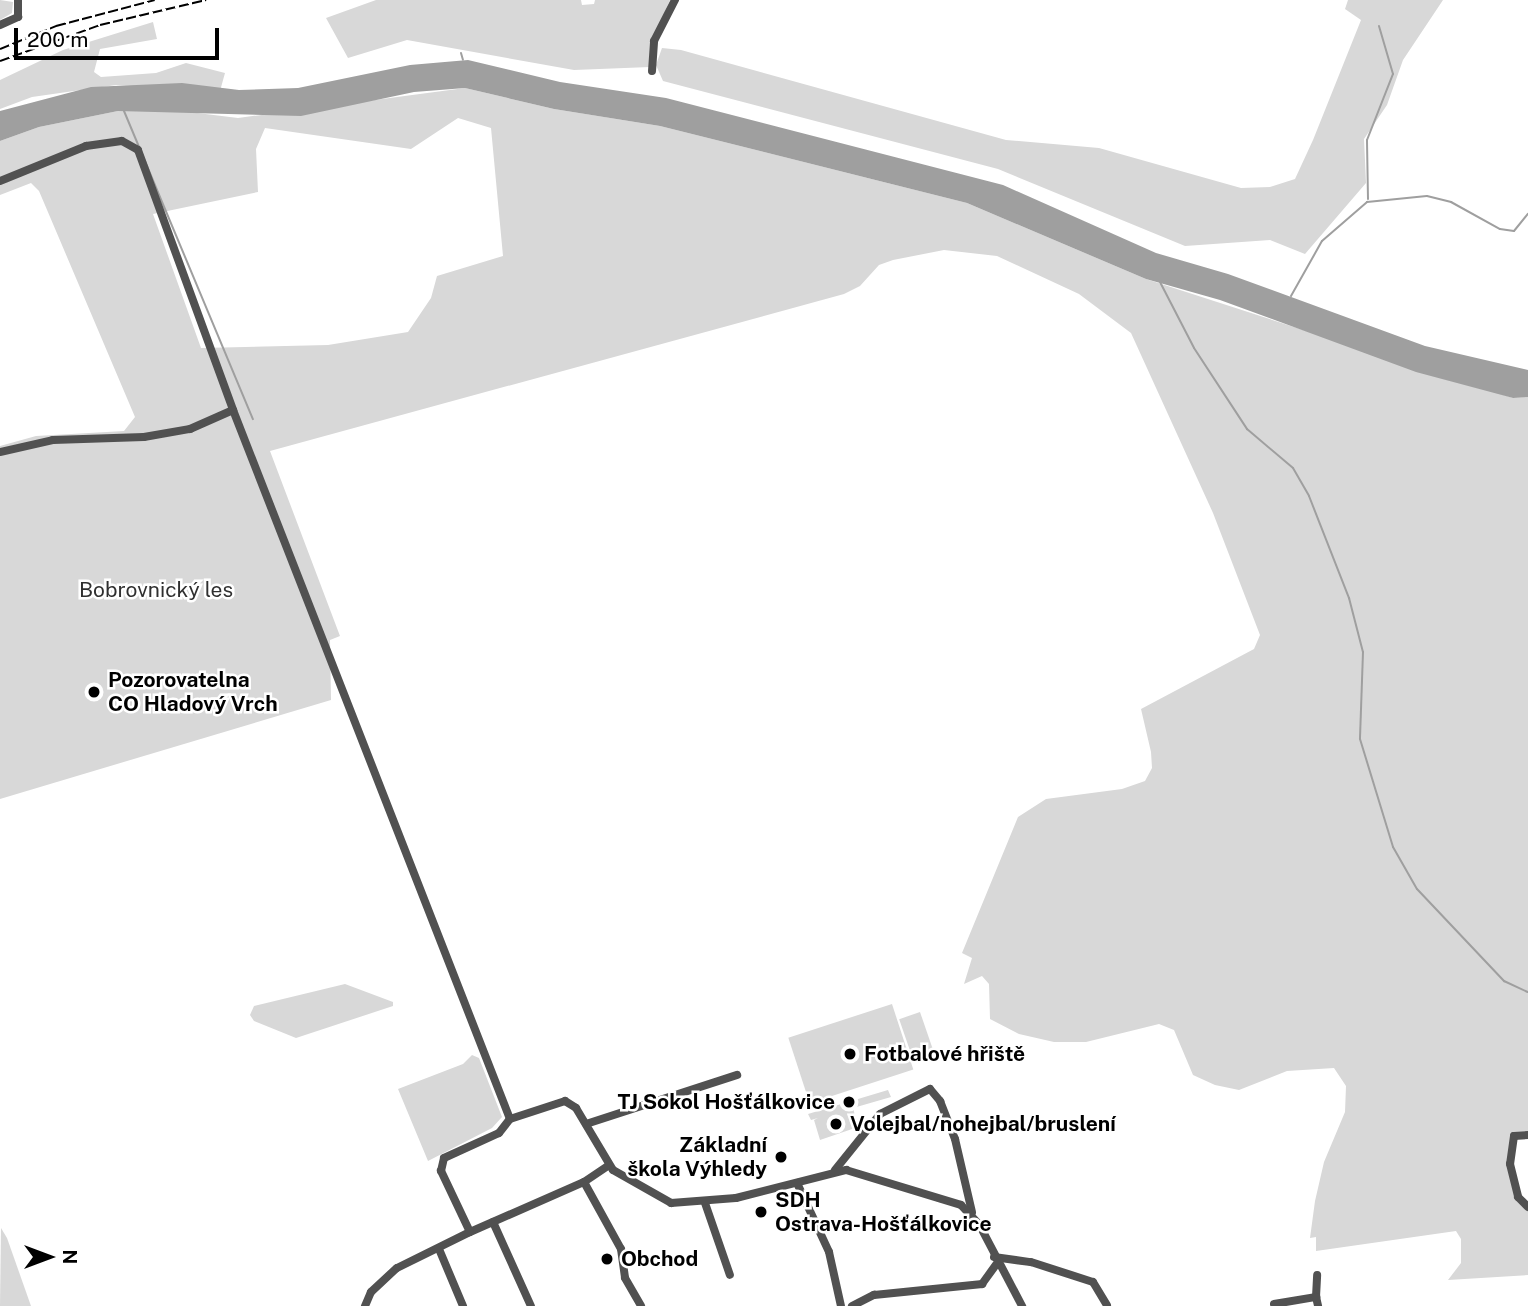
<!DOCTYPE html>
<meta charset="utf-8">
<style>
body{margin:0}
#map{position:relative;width:1528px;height:1306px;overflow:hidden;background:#fff;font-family:"Public Sans",sans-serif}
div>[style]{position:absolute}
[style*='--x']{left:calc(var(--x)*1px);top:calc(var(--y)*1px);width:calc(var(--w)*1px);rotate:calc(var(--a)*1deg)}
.green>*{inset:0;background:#d8d8d8;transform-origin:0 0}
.water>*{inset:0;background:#9f9f9f}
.stream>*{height:2px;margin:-1px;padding:0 1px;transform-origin:1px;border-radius:1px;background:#9f9f9f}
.minor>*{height:8px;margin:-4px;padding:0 4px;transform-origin:4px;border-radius:4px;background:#515151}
.rail>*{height:2px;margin-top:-1px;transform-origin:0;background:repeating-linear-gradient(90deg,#000 0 10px,transparent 0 13.5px)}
.dots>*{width:19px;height:19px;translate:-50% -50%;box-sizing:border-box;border:4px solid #fff;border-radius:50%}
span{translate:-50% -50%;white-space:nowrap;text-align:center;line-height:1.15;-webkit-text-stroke:5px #fff;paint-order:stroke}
.park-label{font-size:21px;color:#2f2f2f}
.poi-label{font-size:21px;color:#000;font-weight:700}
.left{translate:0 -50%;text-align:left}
.right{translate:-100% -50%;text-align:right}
.north{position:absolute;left:14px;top:1222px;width:70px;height:70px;-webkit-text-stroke:5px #fff;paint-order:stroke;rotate:90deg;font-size:19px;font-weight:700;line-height:28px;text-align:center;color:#000}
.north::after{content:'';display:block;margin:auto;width:24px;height:32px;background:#000;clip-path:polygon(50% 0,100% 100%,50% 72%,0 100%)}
.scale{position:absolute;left:14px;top:28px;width:205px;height:32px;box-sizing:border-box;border:4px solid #000;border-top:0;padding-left:9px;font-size:21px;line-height:24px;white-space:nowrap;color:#000;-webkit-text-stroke:5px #fff;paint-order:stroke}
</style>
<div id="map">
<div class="green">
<i style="clip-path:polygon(0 0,13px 2px,12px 13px,0 20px)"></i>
<i style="clip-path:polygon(376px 0,581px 0,582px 5px,594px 4px,595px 0,670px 0,652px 41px,650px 67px,574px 70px,407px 40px,348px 58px,326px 18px)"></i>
<i style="clip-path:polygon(1348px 0,1443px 0,1403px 60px,1387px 105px,1364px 139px,1366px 183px,1305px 254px,1270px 240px,1185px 246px,998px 169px,663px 81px,656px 65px,662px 48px,681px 50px,1006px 140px,1099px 148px,1241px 188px,1270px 187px,1295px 179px,1313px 140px,1361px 20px,1345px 9px)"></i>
<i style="clip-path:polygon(153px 22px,157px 39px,100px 49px,94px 72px,101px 77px,156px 73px,186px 63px,225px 73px,220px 91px,116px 85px,32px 97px,0 109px,0 80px,63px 50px)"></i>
<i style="clip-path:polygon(evenodd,465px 88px,554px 109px,660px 126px,967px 203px,1146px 279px,1513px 398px,1528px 397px,1528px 1132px,1512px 1133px,1509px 1150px,1516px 1198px,1528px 1210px,1528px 1275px,1448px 1280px,1461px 1263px,1461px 1239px,1456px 1231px,1316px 1251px,1316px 1237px,1310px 1238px,1315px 1201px,1324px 1162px,1345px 1112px,1346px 1086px,1334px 1068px,1287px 1071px,1239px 1090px,1215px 1085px,1193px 1075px,1174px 1030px,1159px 1024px,1086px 1042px,1054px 1042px,1019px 1034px,990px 1019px,989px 984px,982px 976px,964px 984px,972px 958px,962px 953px,1018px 817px,1046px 799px,1122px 789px,1145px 781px,1152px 768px,1151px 752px,1141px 709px,1254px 649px,1260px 635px,1213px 513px,1131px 333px,1079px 294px,997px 256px,944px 250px,893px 260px,879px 265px,860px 286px,844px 294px,270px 451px,340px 636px,330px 640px,331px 700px,0 799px,0 446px,36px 436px,124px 431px,135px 417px,39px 191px,31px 183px,0 195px,0 141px,39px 127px,118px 111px,181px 111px,238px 118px,465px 88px,458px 118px,491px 128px,503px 256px,437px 276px,431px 298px,408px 332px,328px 345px,201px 348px,153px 214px,258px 192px,256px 149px,265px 128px,411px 149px,458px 118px)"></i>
<i style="clip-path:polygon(345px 984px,393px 1002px,393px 1006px,296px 1038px,254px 1021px,250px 1015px,254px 1006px)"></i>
<i style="left:892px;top:1004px;width:69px;height:109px;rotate:72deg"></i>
<i style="left:920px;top:1012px;width:46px;height:22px;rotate:71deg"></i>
<i style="clip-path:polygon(472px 1055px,479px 1058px,502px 1117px,492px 1128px,428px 1161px,398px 1089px,463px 1064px)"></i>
<i style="clip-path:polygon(888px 1090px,891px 1097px,853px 1108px,858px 1127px,820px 1140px,814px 1120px,818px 1118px,811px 1120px,808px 1114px)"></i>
<i style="clip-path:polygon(1px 1228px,7px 1238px,31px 1306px,0 1306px)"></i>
</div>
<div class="water">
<i style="clip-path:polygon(468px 60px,560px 82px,666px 98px,1003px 185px,1156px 253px,1228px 274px,1425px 346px,1528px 370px,1528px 397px,1513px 398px,1416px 372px,1220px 300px,1146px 279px,967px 203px,660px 126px,554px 109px,465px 88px,414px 92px,301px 116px,118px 111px,39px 127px,0 141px,0 111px,91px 87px,182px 83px,239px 90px,298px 88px,410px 65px)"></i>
</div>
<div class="stream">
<i style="--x:461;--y:53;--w:7;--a:74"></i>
<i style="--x:124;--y:111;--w:334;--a:67.3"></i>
<i style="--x:1368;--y:199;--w:59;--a:-91"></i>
<i style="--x:1367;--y:140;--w:71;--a:-68.5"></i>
<i style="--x:1393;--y:74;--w:50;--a:-106.3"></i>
<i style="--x:1160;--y:282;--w:74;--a:62.7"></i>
<i style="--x:1194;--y:348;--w:97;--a:56.8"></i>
<i style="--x:1247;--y:429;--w:60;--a:40.3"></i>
<i style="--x:1293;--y:468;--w:32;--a:60"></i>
<i style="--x:1309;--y:496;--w:110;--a:68.6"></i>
<i style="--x:1349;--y:598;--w:56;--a:75.5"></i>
<i style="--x:1363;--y:652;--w:87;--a:92"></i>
<i style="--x:1360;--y:739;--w:113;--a:73"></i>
<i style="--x:1393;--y:847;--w:48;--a:60.3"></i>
<i style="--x:1417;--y:889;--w:127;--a:46.6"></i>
<i style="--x:1504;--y:981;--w:26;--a:25"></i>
<i style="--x:1291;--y:296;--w:63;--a:-60.6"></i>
<i style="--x:1322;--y:241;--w:60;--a:-40.9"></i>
<i style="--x:1367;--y:202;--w:60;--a:-5.7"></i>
<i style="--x:1427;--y:196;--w:25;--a:14"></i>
<i style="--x:1451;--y:202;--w:56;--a:28.9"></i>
<i style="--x:1500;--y:229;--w:14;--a:8"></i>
<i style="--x:1514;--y:231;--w:22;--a:-51"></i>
</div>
<div class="minor">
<i style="--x:0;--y:25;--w:20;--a:-24"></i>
<i style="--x:18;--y:17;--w:17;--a:-90"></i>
<i style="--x:652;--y:71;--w:30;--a:-86"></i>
<i style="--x:654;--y:41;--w:46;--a:-62.9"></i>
<i style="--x:0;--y:181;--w:93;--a:-22.1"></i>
<i style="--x:86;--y:146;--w:36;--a:-8"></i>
<i style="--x:122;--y:141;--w:18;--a:29"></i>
<i style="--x:138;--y:150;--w:277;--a:69.9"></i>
<i style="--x:233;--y:410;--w:761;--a:68.66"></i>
<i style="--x:0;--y:452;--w:54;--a:-12.8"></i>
<i style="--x:53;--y:440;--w:91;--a:-1.9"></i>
<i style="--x:144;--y:437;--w:47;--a:-9.9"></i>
<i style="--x:190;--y:429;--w:47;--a:-23.8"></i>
<i style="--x:586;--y:1124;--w:159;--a:-18"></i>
<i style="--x:1528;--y:1135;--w:14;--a:176"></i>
<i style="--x:1514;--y:1136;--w:28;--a:98"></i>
<i style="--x:1510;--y:1164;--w:34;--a:76"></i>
<i style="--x:1518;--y:1197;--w:14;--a:45"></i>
<i style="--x:835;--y:1170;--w:72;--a:-51.2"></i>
<i style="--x:880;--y:1114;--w:56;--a:-26.6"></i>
<i style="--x:930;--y:1089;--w:16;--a:50"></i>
<i style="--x:940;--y:1101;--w:41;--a:68.5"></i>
<i style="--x:955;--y:1139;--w:75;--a:76.9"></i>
<i style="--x:584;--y:1182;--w:77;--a:61.1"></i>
<i style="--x:621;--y:1249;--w:29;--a:82"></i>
<i style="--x:625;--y:1278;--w:32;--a:60"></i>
<i style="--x:797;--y:1183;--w:76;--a:65.1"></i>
<i style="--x:829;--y:1252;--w:55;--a:77.5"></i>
<i style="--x:705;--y:1203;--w:76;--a:70.9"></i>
<i style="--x:493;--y:1222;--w:92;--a:65.7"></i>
<i style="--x:470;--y:1232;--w:124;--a:-23.7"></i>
<i style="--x:584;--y:1182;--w:30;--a:-34"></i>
<i style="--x:439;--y:1249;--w:62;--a:67.2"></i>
<i style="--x:994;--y:1257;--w:37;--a:8"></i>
<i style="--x:1031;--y:1262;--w:65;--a:17.9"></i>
<i style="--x:1093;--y:1282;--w:27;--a:59"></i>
<i style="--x:1316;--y:1297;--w:22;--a:-87"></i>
<i style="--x:1274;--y:1304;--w:43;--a:-9.5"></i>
<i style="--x:1316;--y:1297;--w:9;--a:77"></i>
<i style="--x:365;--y:1306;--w:15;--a:-67"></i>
<i style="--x:371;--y:1292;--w:35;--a:-43"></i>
<i style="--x:397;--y:1268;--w:81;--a:-26.3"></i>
<i style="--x:470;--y:1232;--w:68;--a:-115.4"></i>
<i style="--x:441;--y:1171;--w:13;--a:-77"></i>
<i style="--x:444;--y:1158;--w:60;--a:-24.4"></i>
<i style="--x:499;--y:1133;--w:18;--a:-52"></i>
<i style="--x:510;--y:1119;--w:58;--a:-18.1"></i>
<i style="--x:565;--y:1101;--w:13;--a:32"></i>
<i style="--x:576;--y:1108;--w:72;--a:59.2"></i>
<i style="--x:613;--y:1170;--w:67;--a:29.6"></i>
<i style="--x:671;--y:1203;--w:65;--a:-4.4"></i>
<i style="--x:736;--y:1198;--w:114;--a:-14.3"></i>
<i style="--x:846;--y:1170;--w:120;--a:16.9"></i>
<i style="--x:961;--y:1205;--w:26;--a:47"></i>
<i style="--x:979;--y:1224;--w:93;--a:62.3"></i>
<i style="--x:852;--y:1306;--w:25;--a:-27"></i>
<i style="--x:874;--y:1295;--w:109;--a:-5.8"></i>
<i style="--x:982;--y:1284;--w:26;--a:-54"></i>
</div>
<div class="rail">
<i style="--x:0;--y:49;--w:61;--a:-22.3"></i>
<i style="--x:56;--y:26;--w:102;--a:-14.7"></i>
<i style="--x:0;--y:61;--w:106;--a:-19.8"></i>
<i style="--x:100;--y:25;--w:109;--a:-13.3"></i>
</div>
<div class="dots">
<i style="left:94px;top:692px;background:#000"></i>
<i style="left:850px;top:1054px;background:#000"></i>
<i style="left:849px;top:1102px;background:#000"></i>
<i style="left:836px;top:1124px;background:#000"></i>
<i style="left:781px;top:1157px;background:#000"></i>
<i style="left:761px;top:1212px;background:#000"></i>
<i style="left:607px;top:1259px;background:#000"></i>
</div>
<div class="park-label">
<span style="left:156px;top:590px">Bobrovnický les</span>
</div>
<div class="poi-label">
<span class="left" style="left:108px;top:692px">Pozorovatelna<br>CO Hladový Vrch</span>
<span class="left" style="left:864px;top:1054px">Fotbalové hřiště</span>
<span class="right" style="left:835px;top:1102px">TJ Sokol Hošťálkovice</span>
<span class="left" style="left:850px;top:1124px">Volejbal/nohejbal/bruslení</span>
<span class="right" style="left:767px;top:1157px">Základní<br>škola Výhledy</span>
<span class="left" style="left:775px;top:1212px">SDH<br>Ostrava-Hošťálkovice</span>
<span class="left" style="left:621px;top:1259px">Obchod</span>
</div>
<div class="north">N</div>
<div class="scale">200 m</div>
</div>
